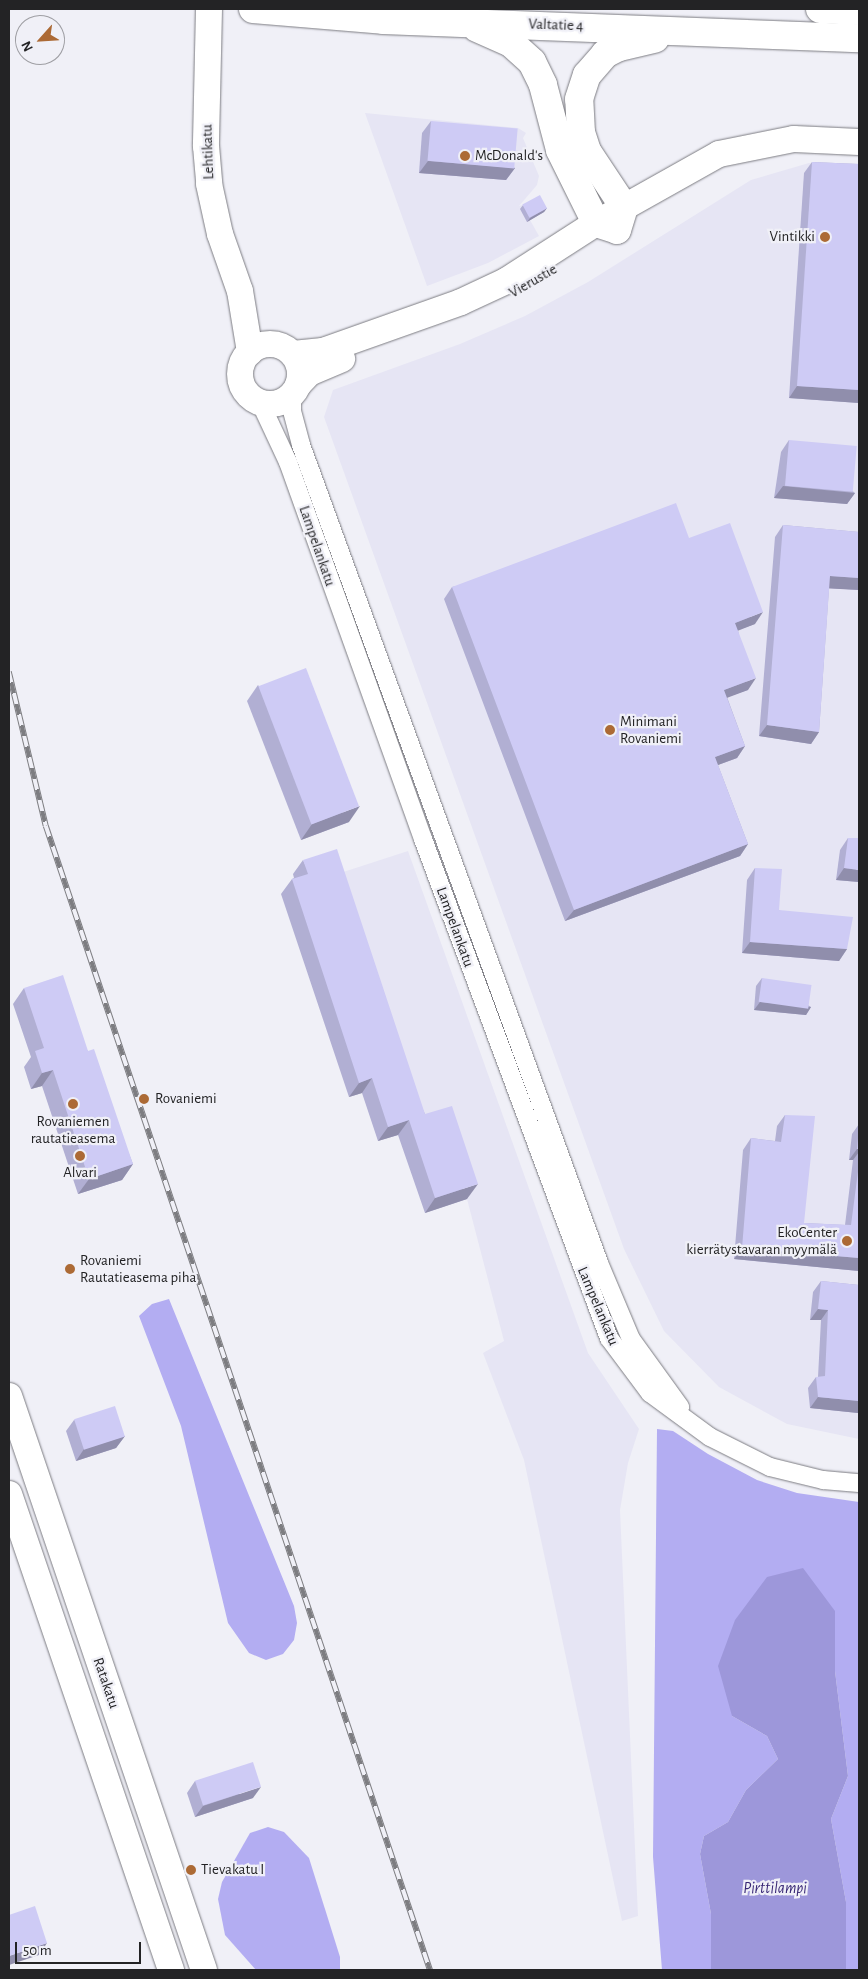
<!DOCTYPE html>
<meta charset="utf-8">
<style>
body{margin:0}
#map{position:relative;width:868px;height:1979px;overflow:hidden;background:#f0f0f7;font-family:"Alegreya Sans",sans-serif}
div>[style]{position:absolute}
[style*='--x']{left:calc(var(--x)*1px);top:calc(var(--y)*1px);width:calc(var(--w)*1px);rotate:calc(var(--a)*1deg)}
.built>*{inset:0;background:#e6e5f4}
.forest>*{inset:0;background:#b3adf2}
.water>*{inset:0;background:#9d97da}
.roads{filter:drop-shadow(0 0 1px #7c7c82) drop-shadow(0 0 1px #7c7c82)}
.street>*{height:18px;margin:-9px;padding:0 9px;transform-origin:9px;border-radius:9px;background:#fff}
.secondary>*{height:26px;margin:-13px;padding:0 13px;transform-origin:13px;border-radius:13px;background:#fff}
.secondary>.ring{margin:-13px;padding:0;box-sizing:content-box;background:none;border:26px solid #fff;border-radius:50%}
.highway>*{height:28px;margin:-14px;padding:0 14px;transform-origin:14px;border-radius:14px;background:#fff}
.rail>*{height:5.5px;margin-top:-2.75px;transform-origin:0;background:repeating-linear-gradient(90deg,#f0f0f7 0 11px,#7d7d81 0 22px);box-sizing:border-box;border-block:1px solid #7d7d81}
.wall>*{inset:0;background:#b1afd3}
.shaded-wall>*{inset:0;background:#908eac}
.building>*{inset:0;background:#cecbf5;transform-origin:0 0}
.dots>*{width:14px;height:14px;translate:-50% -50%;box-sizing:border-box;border:2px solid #f0f0f7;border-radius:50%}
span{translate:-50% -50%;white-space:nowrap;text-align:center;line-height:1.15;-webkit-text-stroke:4.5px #f0f0f7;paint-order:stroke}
.street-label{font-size:15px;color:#232325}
.poi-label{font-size:15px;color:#232325}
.left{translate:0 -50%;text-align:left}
.right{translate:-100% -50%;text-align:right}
.water-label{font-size:16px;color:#372674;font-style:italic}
.frame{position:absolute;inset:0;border:10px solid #232325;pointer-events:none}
.north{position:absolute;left:15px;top:15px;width:50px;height:50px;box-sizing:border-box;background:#f0f0f7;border:1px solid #9e9ea3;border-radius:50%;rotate:244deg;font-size:14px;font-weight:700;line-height:20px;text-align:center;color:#232325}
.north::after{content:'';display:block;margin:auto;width:18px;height:22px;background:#ac6a35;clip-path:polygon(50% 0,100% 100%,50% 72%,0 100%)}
.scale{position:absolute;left:15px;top:1942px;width:126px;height:22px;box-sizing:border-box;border:2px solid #232325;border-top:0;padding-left:6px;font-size:15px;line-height:18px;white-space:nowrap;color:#232325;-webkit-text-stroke:4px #f0f0f7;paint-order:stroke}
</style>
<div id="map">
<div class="built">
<i style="clip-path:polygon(365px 113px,518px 128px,526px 133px,523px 138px,539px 176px,537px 185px,519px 206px,522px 205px,527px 221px,530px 220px,539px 236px,488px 263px,427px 286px)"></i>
<i style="clip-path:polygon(809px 163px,859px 167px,859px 1439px,787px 1424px,719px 1387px,664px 1331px,624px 1249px,324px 417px,333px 390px,460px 344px,525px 316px,588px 282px,751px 180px)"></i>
<i style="clip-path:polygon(408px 851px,588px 1353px,639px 1429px,628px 1463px,620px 1510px,638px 1916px,622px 1921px,524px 1460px,483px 1353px,504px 1341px,467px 1199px,441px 1121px,415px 1129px,331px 876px)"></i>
</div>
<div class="forest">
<i style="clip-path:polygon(169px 1299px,294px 1606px,297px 1623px,294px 1640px,283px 1654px,266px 1660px,249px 1653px,228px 1623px,181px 1426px,139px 1316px,152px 1304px)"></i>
<i style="clip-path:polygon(657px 1429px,673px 1431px,708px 1454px,757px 1480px,797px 1493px,859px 1502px,859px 1970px,846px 1969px,846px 1902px,831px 1819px,848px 1776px,835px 1671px,835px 1611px,732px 1716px,767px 1736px,778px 1759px,746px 1790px,728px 1822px,704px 1836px,700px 1854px,711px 1914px,711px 1970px,662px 1970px,653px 1857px)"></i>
<i style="clip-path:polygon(268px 1827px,284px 1832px,309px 1858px,340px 1957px,340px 1970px,256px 1970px,225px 1935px,218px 1899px,222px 1882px,250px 1833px)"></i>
</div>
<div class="water">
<i style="clip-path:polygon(803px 1568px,835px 1611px,835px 1671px,848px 1776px,831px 1819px,846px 1902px,846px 1970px,711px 1970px,711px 1914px,700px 1854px,704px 1836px,728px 1822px,746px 1790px,778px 1759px,767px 1736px,732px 1716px,718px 1666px,735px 1620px,767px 1577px)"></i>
</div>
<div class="roads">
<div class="street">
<i style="--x:292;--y:395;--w:16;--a:90"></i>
<i style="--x:292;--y:411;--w:35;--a:75"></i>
<i style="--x:301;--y:445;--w:871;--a:69.98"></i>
<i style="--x:599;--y:1263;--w:82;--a:67.2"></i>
<i style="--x:631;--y:1339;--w:84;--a:54.2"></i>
<i style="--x:260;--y:402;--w:66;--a:65"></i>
<i style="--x:288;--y:462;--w:400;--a:70.3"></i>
<i style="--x:423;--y:839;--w:533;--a:69.56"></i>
<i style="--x:609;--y:1338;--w:69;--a:53.3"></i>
<i style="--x:650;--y:1393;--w:74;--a:36.3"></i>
<i style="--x:710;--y:1437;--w:67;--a:26.6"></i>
<i style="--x:770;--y:1467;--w:55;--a:13.8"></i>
<i style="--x:823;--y:1480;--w:36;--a:5"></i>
</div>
<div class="secondary">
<i style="--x:209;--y:9;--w:137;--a:91.3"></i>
<i style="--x:206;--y:146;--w:38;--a:85"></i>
<i style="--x:209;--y:184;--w:51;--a:77.6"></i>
<i style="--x:220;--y:234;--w:60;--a:70.7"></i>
<i style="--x:240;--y:291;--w:62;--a:80.7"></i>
<i class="ring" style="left:240px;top:344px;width:34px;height:34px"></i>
<i style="--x:293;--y:354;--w:30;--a:-6"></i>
<i style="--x:323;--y:351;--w:146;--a:-19.5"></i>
<i style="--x:461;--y:302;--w:50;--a:-25"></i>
<i style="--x:506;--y:281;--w:107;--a:-32.8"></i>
<i style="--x:596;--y:223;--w:141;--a:-29.3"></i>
<i style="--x:719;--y:154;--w:76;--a:-11.3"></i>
<i style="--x:794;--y:139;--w:65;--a:2.6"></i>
<i style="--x:298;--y:385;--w:16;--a:-47"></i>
<i style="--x:309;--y:373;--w:36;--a:-23"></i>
<i style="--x:9;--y:1396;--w:606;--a:71.24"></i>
<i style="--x:9;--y:1494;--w:503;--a:71.2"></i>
</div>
<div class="highway">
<i style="--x:253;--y:9;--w:130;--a:4.8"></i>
<i style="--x:383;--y:20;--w:476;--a:2.2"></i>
<i style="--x:820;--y:9;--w:39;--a:3"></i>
<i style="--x:477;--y:28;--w:37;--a:24"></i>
<i style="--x:511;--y:43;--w:28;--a:42"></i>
<i style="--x:532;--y:62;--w:25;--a:64"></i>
<i style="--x:543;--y:85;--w:67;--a:75.3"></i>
<i style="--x:560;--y:150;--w:81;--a:63.7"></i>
<i style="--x:596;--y:223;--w:22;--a:18"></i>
<i style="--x:617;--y:230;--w:24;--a:-73"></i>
<i style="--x:624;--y:207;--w:67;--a:-123.5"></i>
<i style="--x:587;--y:151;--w:19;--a:-108"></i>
<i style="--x:581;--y:133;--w:34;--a:-93"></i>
<i style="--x:579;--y:99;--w:25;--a:-72"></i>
<i style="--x:587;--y:75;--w:28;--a:-49"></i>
<i style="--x:605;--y:54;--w:16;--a:-27"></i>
<i style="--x:619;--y:47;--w:37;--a:-13"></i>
</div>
</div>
<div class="rail">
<i style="--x:9;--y:672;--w:158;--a:76.5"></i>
<i style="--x:46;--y:826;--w:1207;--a:71.44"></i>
</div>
<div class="wall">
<i style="clip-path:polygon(431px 121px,515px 168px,506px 180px,419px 173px,422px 133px)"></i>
<i style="clip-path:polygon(812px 162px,859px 164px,859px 403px,789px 398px,804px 173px)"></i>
<i style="clip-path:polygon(523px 205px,547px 208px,544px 212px,527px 222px,520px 209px)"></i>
<i style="clip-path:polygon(789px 440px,855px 493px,847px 504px,774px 498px,781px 452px)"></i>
<i style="clip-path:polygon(783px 525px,859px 532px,859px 590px,829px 588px,819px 732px,811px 744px,759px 736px,775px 537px)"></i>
<i style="clip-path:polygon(689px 538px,755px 624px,738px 630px,748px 690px,727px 697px,745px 746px,737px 758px,718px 765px,748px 844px,740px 856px,565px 921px,444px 599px,452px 587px)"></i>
<i style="clip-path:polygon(258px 685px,349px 822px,301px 840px,247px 701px)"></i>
<i style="clip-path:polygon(848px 838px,859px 882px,836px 880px,840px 850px)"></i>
<i style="clip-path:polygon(303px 860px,425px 1114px,467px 1199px,425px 1213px,398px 1135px,378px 1141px,362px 1093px,349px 1097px,281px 894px,292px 879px,294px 878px,293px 874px)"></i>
<i style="clip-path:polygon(755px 868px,779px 910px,847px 949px,839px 961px,742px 953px,747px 880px)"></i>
<i style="clip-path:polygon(762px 978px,811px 1007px,806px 1015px,754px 1010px,756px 986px)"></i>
<i style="clip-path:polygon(24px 988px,88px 1051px,133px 1164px,122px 1180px,78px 1194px,42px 1086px,31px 1089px,24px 1067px,31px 1057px,13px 1004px)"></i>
<i style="clip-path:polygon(785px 1115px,804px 1223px,845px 1225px,853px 1160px,849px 1160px,852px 1134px,859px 1124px,859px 1271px,734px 1259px,743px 1150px,751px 1138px,775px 1141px,777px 1126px)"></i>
<i style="clip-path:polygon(821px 1281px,859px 1285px,859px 1412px,858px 1413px,810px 1408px,808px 1388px,816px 1377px,818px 1377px,821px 1320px,810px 1320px,813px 1292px)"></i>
<i style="clip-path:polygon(74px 1420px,125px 1436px,116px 1448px,76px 1461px,66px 1431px)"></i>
<i style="clip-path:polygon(195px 1781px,253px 1798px,195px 1817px,187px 1793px)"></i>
</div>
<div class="shaded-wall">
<i style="clip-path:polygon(428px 161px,515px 168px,506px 180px,419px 173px)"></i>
<i style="clip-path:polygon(547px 208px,544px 212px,527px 222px,530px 218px)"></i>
<i style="clip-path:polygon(797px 386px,859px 390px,859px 403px,789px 398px)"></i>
<i style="clip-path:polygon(783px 486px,855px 493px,847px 504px,774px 498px)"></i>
<i style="clip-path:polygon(830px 576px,859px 578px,859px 590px,821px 588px)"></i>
<i style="clip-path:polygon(763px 612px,755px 624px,727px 635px,735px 623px)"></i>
<i style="clip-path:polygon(756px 678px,748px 690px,716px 702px,724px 690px)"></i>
<i style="clip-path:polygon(767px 725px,819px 732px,811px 744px,759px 736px)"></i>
<i style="clip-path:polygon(745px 746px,737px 758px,707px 769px,715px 757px)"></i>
<i style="clip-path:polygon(360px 806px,349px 822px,301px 840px,312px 824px)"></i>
<i style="clip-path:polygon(748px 844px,740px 856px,565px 921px,574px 910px)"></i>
<i style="clip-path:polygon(844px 868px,859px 870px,859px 882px,836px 880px)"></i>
<i style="clip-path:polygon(750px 942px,847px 949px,839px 961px,742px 953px)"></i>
<i style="clip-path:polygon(760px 1002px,811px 1007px,806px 1015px,754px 1010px)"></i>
<i style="clip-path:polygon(53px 1070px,42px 1086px,31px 1089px,42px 1073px)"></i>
<i style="clip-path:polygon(372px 1078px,362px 1093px,349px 1097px,359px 1083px)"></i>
<i style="clip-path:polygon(409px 1120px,398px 1135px,378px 1141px,388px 1127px)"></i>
<i style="clip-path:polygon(857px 1149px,859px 1149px,859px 1152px,853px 1160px,849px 1160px)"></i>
<i style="clip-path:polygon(133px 1164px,122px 1180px,78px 1194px,89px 1179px)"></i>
<i style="clip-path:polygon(478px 1184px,467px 1199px,425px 1213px,435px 1198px)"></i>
<i style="clip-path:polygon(742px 1248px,859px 1258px,859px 1271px,734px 1259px)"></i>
<i style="clip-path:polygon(818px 1309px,828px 1310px,821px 1320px,810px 1320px)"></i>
<i style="clip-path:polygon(818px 1397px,859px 1401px,859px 1412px,858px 1413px,810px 1408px)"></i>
<i style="clip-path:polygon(125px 1436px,116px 1448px,76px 1461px,84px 1449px)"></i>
<i style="clip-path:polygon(261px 1787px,253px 1798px,195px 1817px,203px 1806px)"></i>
<i style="clip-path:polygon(47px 1943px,39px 1955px,9px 1965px,9px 1956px)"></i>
</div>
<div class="building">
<i style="left:431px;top:121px;width:87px;height:40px;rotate:5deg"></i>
<i style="clip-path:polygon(812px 162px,859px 164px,859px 390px,797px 386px)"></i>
<i style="left:540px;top:195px;width:15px;height:20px;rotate:62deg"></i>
<i style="left:789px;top:440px;width:68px;height:46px;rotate:5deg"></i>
<i style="clip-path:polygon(676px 503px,689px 538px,730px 523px,763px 612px,735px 623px,756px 678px,724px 690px,745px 746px,715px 757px,748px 844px,574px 910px,452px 587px)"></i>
<i style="clip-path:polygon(783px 525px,859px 532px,859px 578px,830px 576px,819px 732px,767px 725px)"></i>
<i style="left:306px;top:668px;width:148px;height:51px;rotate:69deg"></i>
<i style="clip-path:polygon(848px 838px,859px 838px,859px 870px,844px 868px)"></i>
<i style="clip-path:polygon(337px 849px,425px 1114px,452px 1106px,478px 1184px,435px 1198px,409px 1120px,388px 1127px,372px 1078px,359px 1083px,292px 879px,308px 874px,303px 860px)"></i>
<i style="clip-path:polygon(755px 868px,782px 869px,779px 910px,853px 917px,847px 949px,750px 942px)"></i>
<i style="clip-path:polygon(63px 975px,88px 1051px,94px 1049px,133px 1164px,89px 1179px,53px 1070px,42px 1073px,35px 1051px,44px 1048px,24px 988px)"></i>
<i style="left:762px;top:978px;width:50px;height:24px;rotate:8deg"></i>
<i style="clip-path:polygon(785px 1115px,815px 1116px,804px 1223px,851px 1225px,859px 1164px,859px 1258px,742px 1248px,751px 1138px,781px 1142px)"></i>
<i style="clip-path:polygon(859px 1128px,859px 1149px,857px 1149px)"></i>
<i style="clip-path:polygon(821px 1281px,859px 1285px,859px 1401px,818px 1397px,816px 1377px,825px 1376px,828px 1310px,818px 1309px)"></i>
<i style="left:115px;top:1406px;width:32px;height:43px;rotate:72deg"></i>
<i style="left:253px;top:1762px;width:26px;height:61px;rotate:72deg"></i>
<i style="clip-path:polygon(35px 1906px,47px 1943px,9px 1956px,9px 1915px)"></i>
</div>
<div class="dots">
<i style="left:465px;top:156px;background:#ac6a35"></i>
<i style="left:825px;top:237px;background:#ac6a35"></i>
<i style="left:610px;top:730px;background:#ac6a35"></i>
<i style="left:144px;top:1099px;background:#ac6a35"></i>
<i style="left:73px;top:1104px;background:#ac6a35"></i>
<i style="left:80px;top:1156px;background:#ac6a35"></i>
<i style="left:847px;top:1241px;background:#ac6a35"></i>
<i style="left:70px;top:1269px;background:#ac6a35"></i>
<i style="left:191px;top:1870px;background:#ac6a35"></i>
</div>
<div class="street-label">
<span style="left:556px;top:25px;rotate:2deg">Valtatie 4</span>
<span style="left:208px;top:152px;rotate:-92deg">Lehtikatu</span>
<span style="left:533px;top:281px;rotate:-30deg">Vierustie</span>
<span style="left:317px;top:546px;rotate:71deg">Lampelankatu</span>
<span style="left:455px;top:927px;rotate:70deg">Lampelankatu</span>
<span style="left:598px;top:1306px;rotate:67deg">Lampelankatu</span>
<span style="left:106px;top:1683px;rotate:71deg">Ratakatu</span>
</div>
<div class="poi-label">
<span class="left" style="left:475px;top:156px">McDonald's</span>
<span class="right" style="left:815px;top:237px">Vintikki</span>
<span class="left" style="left:620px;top:730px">Minimani<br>Rovaniemi</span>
<span class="left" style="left:155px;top:1099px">Rovaniemi</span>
<span style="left:73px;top:1130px">Rovaniemen<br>rautatieasema</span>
<span style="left:80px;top:1173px">Alvari</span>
<span class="right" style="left:837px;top:1241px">EkoCenter<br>kierrätystavaran myymälä</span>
<span class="left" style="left:80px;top:1269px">Rovaniemi<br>Rautatieasema piha</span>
<span class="left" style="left:201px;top:1870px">Tievakatu I</span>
</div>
<div class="water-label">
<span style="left:775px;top:1888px">Pirttilampi</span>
</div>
<div class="frame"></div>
<div class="north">N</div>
<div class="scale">50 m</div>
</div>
